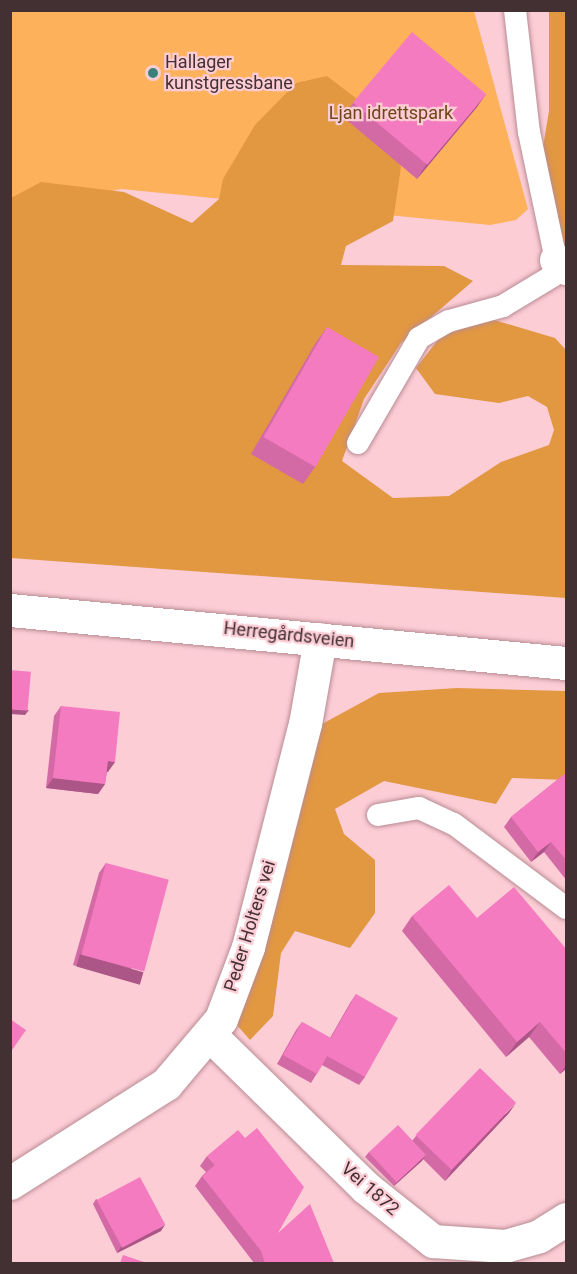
<!DOCTYPE html>
<meta charset="utf-8">
<style>
body{margin:0}
#map{position:relative;width:577px;height:1274px;overflow:hidden;background:#fdcdd6;font-family:Roboto,sans-serif}
div>[style]{position:absolute}
[style*='--x']{left:calc(var(--x)*1px);top:calc(var(--y)*1px);width:calc(var(--w)*1px);rotate:calc(var(--a)*1deg)}
.green>*{inset:0;background:#feb15b}
.forest>*{inset:0;background:#e29741}
.roads{filter:drop-shadow(0 0 2px #b88c94) drop-shadow(0 0 2px #b88c94)}
.lane>*{height:22px;margin:-11px;padding:0 11px;transform-origin:11px;border-radius:11px;background:#fff}
.street>*{height:33px;margin:-16.5px;padding:0 16.5px;transform-origin:16.5px;border-radius:16.5px;background:#fff}
.secondary>*{height:33px;margin:-16.5px;padding:0 16.5px;transform-origin:16.5px;border-radius:16.5px;background:#fff}
.wall>*{inset:0;background:#d36aa6}
.shaded-wall>*{inset:0;background:#ac5687;transform-origin:0 0}
.building>*{inset:0;background:#f57bc1;transform-origin:0 0}
.dots>*{width:16px;height:16px;translate:-50% -50%;box-sizing:border-box;border:3px solid #fdcdd6;border-radius:50%}
span{translate:-50% -50%;white-space:nowrap;text-align:center;line-height:1.15;-webkit-text-stroke:4.5px #fdcdd6;paint-order:stroke}
.poi-label{font-size:18px;color:#423033}
.left{translate:0 -50%;text-align:left}
.park-label{font-size:18px;color:#6d4619}
.street-label{font-size:18px;color:#423033}
.frame{position:absolute;inset:0;border:12px solid #423033;pointer-events:none}
</style>
<div id="map">
<div class="green">
<i style="clip-path:polygon(11px 10px,474px 11px,528px 209px,516px 220px,490px 225px,121px 189px,11px 212px)"></i>
</div>
<div class="forest">
<i style="clip-path:polygon(549px 11px,566px 11px,566px 248px,560px 245px,539px 171px,549px 111px)"></i>
<i style="clip-path:polygon(327px 76px,374px 112px,391px 134px,401px 167px,393px 221px,346px 246px,341px 265px,444px 266px,473px 281px,401px 343px,364px 399px,342px 461px,393px 498px,449px 496px,501px 462px,549px 445px,554px 430px,547px 407px,528px 396px,499px 403px,435px 394px,416px 368px,441px 336px,491px 319px,555px 338px,566px 350px,566px 598px,11px 558px,11px 198px,41px 182px,124px 192px,192px 223px,219px 199px,223px 179px,255px 125px,296px 83px)"></i>
<i style="clip-path:polygon(457px 688px,566px 691px,566px 780px,512px 778px,496px 804px,384px 781px,335px 809px,344px 834px,375px 860px,375px 913px,350px 948px,295px 931px,281px 953px,273px 1016px,250px 1040px,236px 1024px,301px 778px,322px 724px,379px 693px)"></i>
</div>
<div class="roads">
<div class="lane">
<i style="--x:515;--y:10;--w:123;--a:83.5"></i>
<i style="--x:529;--y:132;--w:131;--a:78.1"></i>
<i style="--x:358;--y:443;--w:121;--a:-59.8"></i>
<i style="--x:419;--y:338;--w:34;--a:-30"></i>
<i style="--x:449;--y:321;--w:56;--a:-15.5"></i>
<i style="--x:503;--y:306;--w:74;--a:-31.1"></i>
<i style="--x:378;--y:815;--w:42;--a:-9.7"></i>
<i style="--x:419;--y:808;--w:38;--a:25"></i>
<i style="--x:454;--y:824;--w:140;--a:36.9"></i>
</div>
<div class="street">
<i style="--x:556;--y:260;--w:13;--a:39"></i>
<i style="--x:210;--y:1035;--w:217;--a:44.4"></i>
<i style="--x:365;--y:1187;--w:87;--a:38.5"></i>
<i style="--x:433;--y:1241;--w:72;--a:4"></i>
<i style="--x:505;--y:1246;--w:35;--a:-16"></i>
<i style="--x:539;--y:1236;--w:32;--a:-32"></i>
<i style="--x:10;--y:1183;--w:185;--a:-32.4"></i>
<i style="--x:166;--y:1084;--w:85;--a:-49.8"></i>
<i style="--x:221;--y:1019;--w:77;--a:-69.4"></i>
<i style="--x:248;--y:947;--w:230;--a:-75.7"></i>
<i style="--x:305;--y:724;--w:86;--a:-80"></i>
</div>
<div class="secondary">
<i style="--x:10;--y:610;--w:559;--a:5.45"></i>
</div>
</div>
<div class="wall">
<i style="clip-path:polygon(486px 94px,477px 107px,417px 179px,343px 117px,353px 103px)"></i>
<i style="clip-path:polygon(327px 327px,315px 467px,303px 484px,251px 454px,315px 344px)"></i>
<i style="clip-path:polygon(61px 706px,115px 762px,107px 772px,105px 784px,98px 794px,46px 788px,54px 716px)"></i>
<i style="clip-path:polygon(567px 772px,567px 881px,544px 852px,531px 862px,504px 827px,511px 817px)"></i>
<i style="clip-path:polygon(106px 863px,135px 983px,73px 965px,99px 873px)"></i>
<i style="clip-path:polygon(412px 916px,477px 918px,567px 950px,567px 1068px,560px 1074px,529px 1037px,506px 1057px,402px 931px)"></i>
<i style="clip-path:polygon(356px 994px,365px 1077px,359px 1085px,322px 1065px,311px 1083px,277px 1064px,296px 1030px,302px 1022px,330px 1038px,350px 1003px)"></i>
<i style="clip-path:polygon(509px 1113px,445px 1181px,423px 1159px,394px 1186px,365px 1157px,369px 1152px,412px 1141px,416px 1136px)"></i>
<i style="clip-path:polygon(207px 1156px,278px 1233px,334px 1263px,254px 1263px,195px 1186px,202px 1176px,206px 1172px,200px 1166px)"></i>
<i style="clip-path:polygon(96px 1199px,161px 1231px,117px 1253px,93px 1204px)"></i>
</div>
<div class="shaded-wall">
<i style="clip-path:polygon(486px 94px,477px 107px,417px 179px,426px 165px)"></i>
<i style="clip-path:polygon(10px 709px,29px 710px,25px 715px,10px 714px)"></i>
<i style="clip-path:polygon(108px 761px,115px 762px,108px 772px,101px 771px)"></i>
<i style="clip-path:polygon(53px 778px,105px 784px,98px 794px,46px 788px)"></i>
<i style="clip-path:polygon(551px 842px,544px 852px,531px 862px,538px 852px)"></i>
<i style="left:80px;top:954px;width:66px;height:13px;rotate:16deg"></i>
<i style="clip-path:polygon(540px 1022px,529px 1037px,506px 1057px,517px 1042px)"></i>
<i style="clip-path:polygon(567px 1064px,567px 1068px,560px 1074px)"></i>
<i style="clip-path:polygon(516px 1103px,509px 1113px,445px 1181px,452px 1170px)"></i>
<i style="clip-path:polygon(426px 1155px,422px 1161px,394px 1186px,398px 1181px)"></i>
<i style="clip-path:polygon(165px 1225px,161px 1231px,117px 1253px,121px 1247px)"></i>
</div>
<div class="building">
<i style="left:412px;top:32px;width:97px;height:92px;rotate:40deg"></i>
<i style="left:327px;top:327px;width:60px;height:127px;rotate:30deg"></i>
<i style="left:10px;top:670px;width:21px;height:39px;rotate:5deg"></i>
<i style="clip-path:polygon(61px 706px,120px 712px,115px 762px,108px 761px,105px 784px,53px 778px)"></i>
<i style="clip-path:polygon(567px 772px,567px 861px,551px 842px,538px 852px,511px 817px)"></i>
<i style="left:106px;top:863px;width:65px;height:95px;rotate:15deg"></i>
<i style="clip-path:polygon(449px 885px,477px 918px,514px 887px,567px 950px,567px 1054px,540px 1022px,517px 1042px,412px 916px)"></i>
<i style="clip-path:polygon(356px 994px,398px 1018px,365px 1077px,327px 1056px,317px 1074px,283px 1055px,302px 1022px,331px 1038px)"></i>
<i style="clip-path:polygon(10px 1019px,26px 1030px,10px 1053px)"></i>
<i style="left:480px;top:1068px;width:50px;height:93px;rotate:44deg"></i>
<i style="left:398px;top:1125px;width:41px;height:40px;rotate:47deg"></i>
<i style="clip-path:polygon(257px 1128px,304px 1187px,278px 1233px,310px 1204px,334px 1263px,265px 1263px,261px 1251px,202px 1176px,215px 1165px,207px 1156px,238px 1130px,245px 1138px)"></i>
<i style="left:140px;top:1177px;width:54px;height:49px;rotate:62deg"></i>
<i style="clip-path:polygon(123px 1255px,147px 1263px,120px 1263px)"></i>
</div>
<div class="dots">
<i style="left:153px;top:73px;background:#3a817a"></i>
</div>
<div class="poi-label">
<span class="left" style="left:165px;top:73px">Hallager<br>kunstgressbane</span>
</div>
<div class="park-label">
<span style="left:391px;top:113px">Ljan idrettspark</span>
</div>
<div class="street-label">
<span style="left:289px;top:635px;rotate:6deg">Herregårdsveien</span>
<span style="left:250px;top:926px;rotate:-73deg">Peder Holters vei</span>
<span style="left:370px;top:1189px;rotate:41deg">Vei 1872</span>
</div>
<div class="frame"></div>
</div>
